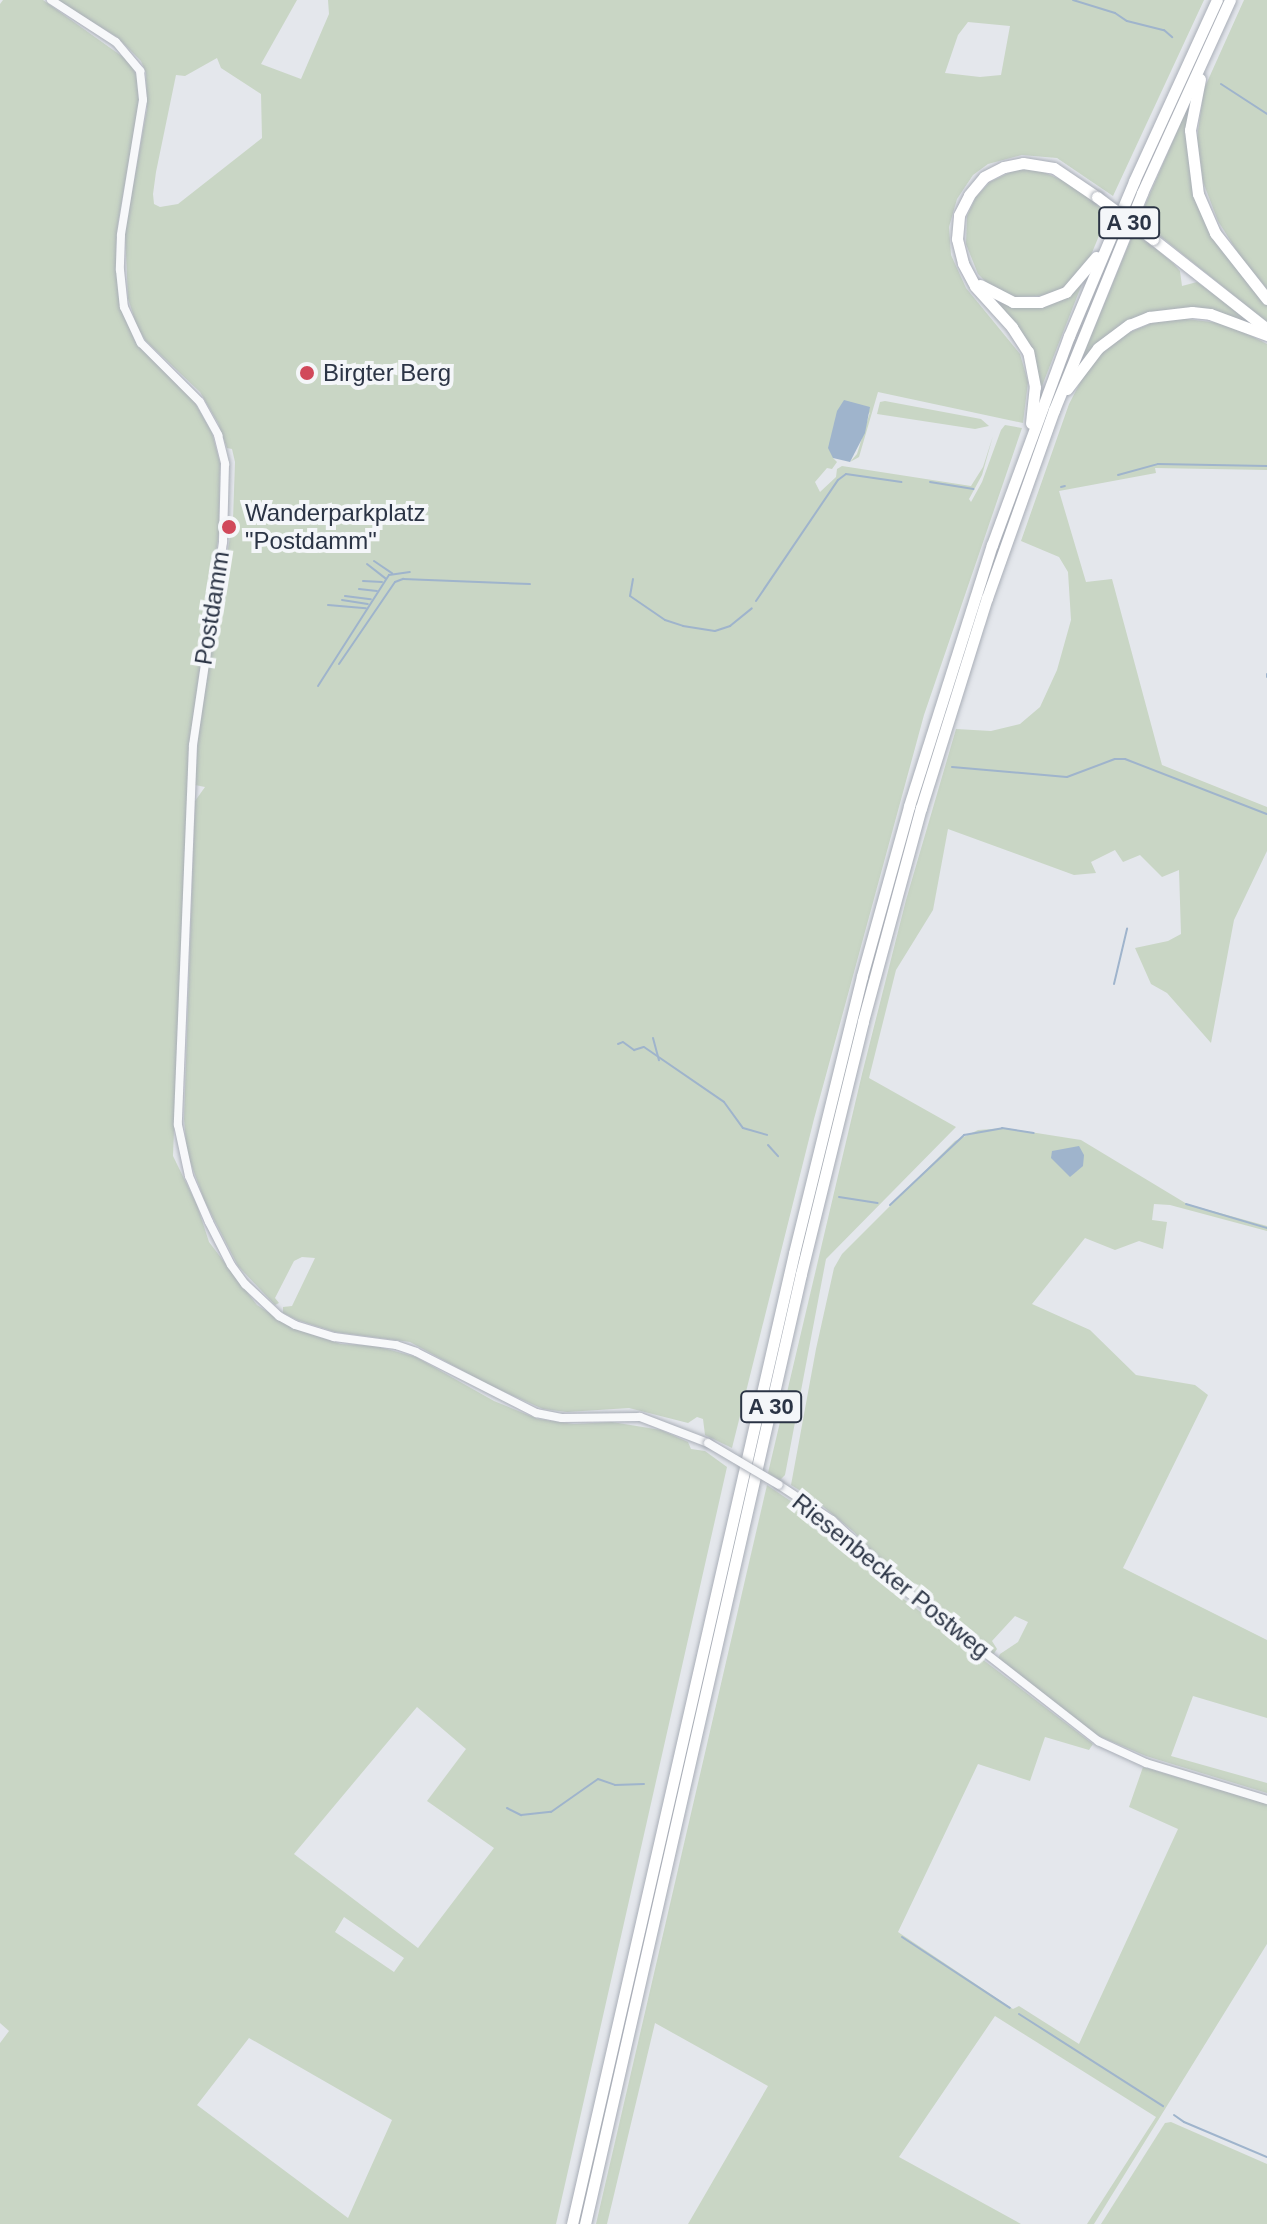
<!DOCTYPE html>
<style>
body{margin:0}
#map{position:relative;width:1267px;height:2224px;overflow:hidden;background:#e4e7ec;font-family:Helvetica,sans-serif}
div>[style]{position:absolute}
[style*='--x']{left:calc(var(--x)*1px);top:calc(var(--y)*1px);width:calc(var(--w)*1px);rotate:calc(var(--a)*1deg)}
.green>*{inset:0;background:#c9d6c5}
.water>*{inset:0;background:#9fb4cc}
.stream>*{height:2px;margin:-1px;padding:0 1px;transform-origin:1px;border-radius:1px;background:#9fb4cc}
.roads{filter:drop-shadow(0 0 2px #a9aeb7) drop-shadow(0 0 2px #a9aeb7)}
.tertiary>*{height:8px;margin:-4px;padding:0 4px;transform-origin:4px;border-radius:4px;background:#f7f8fa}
.motorway>*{height:11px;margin:-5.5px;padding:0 5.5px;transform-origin:5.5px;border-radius:5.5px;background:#fff}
.bridges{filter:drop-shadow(0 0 2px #a9aeb7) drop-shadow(0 0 2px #a9aeb7)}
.tertiary-bridge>*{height:8px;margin:-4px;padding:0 4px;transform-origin:4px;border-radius:4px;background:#f7f8fa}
.motorway-bridge>*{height:11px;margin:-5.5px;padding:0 5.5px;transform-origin:5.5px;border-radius:5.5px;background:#fff}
.dots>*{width:22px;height:22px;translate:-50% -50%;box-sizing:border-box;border:4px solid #f4f6f9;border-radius:50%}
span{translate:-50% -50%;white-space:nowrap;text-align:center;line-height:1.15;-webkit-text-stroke:8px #f4f6f9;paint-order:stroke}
.shield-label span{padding:2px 6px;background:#f4f6f9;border:2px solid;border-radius:6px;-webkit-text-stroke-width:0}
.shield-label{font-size:22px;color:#2b3445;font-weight:700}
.poi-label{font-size:24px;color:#2b3445}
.left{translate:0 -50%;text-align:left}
.street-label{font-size:24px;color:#2b3445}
</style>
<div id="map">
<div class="green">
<i style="clip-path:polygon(evenodd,3px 0,43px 0,130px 62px,137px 77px,139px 103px,118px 223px,116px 250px,120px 305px,135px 341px,194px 401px,212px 433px,220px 463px,219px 532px,189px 748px,173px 1156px,197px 1205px,209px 1242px,257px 1305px,293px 1328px,341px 1344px,376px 1346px,416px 1357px,494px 1401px,538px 1419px,574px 1424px,612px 1422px,661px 1430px,688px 1442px,691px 1449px,705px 1451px,727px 1467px,556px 2224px,0 2224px,0 2043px,9px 2031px,0 2023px,0 4px,3px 0,417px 1707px,466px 1749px,427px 1801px,494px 1848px,418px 1948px,294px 1854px,417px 1707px,3px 0,344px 1917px,404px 1958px,394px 1972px,335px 1932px,344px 1917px,3px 0,249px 2038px,392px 2120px,348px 2218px,197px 2105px,249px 2038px)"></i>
<i style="clip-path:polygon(evenodd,56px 0,297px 0,261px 64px,301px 79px,329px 14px,328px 0,1204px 0,1113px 196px,1057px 158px,1022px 155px,988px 164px,973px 175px,957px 199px,949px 227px,951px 255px,966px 288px,1020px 354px,1028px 382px,1023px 423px,878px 392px,859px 457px,850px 462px,857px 454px,870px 412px,833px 458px,837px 462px,832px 469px,827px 468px,815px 482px,820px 492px,836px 477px,837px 469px,842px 466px,971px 486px,983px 467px,993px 436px,982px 475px,969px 499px,971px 502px,982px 482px,1001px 430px,1005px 425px,1022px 428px,924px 715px,814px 1119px,732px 1448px,705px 1435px,703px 1419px,697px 1417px,688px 1423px,629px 1408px,567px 1412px,543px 1409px,491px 1386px,410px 1342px,335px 1332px,297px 1320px,283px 1313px,283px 1307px,292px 1306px,315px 1258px,302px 1257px,294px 1261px,275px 1298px,279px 1303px,275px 1305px,238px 1266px,205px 1202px,187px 1153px,184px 1119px,195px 801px,205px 787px,195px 785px,195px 781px,199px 723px,233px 519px,235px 462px,232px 449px,227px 448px,218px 423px,200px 392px,146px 341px,137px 327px,128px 298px,125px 231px,147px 109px,146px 73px,141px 61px,117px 37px,56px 0,968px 22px,1010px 26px,1001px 75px,980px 77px,945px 73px,958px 35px,968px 22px,56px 0,217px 58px,221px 68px,261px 94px,262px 138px,178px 204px,160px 207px,154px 204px,153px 194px,156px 172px,176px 75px,185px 76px,217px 58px)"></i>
<i style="clip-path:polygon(1244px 0,1267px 0,1267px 289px,1240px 256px,1218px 221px,1203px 182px,1197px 138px,1204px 89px)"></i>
<i style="clip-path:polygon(1189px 104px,1198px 201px,1267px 302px,1267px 322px,1139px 219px)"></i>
<i style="clip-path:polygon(1036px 169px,1076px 186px,1108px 214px,1091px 255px,1064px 289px,1053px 295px,1015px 297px,991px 287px,978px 274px,966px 244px,967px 216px,976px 197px,990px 182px,1015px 170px)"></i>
<i style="clip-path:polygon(1133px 234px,1149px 243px,1173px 263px,1180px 271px,1182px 286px,1197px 282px,1262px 329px,1214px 311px,1158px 312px,1082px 358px)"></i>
<i style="clip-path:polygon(1082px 284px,1042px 386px,1038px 384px,1035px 366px,998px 306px,1001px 302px,1067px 296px)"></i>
<i style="clip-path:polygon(1178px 318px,1228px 324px,1267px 344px,1267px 470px,1155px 468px,1156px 473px,1059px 491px,1086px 582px,1112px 579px,1162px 765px,1267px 807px,1267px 851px,1234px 920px,1211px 1043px,1167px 993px,1151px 984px,1135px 948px,1168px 941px,1181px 934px,1179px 870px,1162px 877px,1140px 855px,1123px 862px,1115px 850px,1091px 862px,1096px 873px,1074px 875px,948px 829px,933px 910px,896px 970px,869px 1078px,956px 1127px,826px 1259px,785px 1475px,780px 1480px,768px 1473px,862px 1074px,906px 900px,956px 729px,991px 731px,1020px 724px,1040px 707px,1057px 670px,1071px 620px,1068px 572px,1059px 557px,1021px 541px,1069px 404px,1083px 377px,1101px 353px,1126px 334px,1152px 323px)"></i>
<i style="clip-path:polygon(885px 401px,981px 419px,989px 426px,975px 429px,877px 414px,880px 402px)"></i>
<i style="clip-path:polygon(1005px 1128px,1081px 1140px,1187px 1204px,1267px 1226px,1267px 1231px,1170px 1205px,1154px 1204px,1152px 1220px,1167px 1222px,1163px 1249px,1139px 1241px,1115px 1250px,1085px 1238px,1032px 1304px,1090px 1330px,1136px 1375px,1195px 1385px,1208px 1395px,1123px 1568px,1267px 1640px,1267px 1718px,1193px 1696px,1171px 1756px,1267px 1783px,1267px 1793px,1146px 1756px,1096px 1735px,998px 1659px,1000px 1654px,1018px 1642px,1028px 1622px,1015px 1616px,992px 1641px,997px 1649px,993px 1655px,895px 1577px,854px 1532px,814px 1499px,791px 1485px,816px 1349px,834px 1268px,842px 1254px,955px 1141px,978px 1130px)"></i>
<i style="clip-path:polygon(767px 1485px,817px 1519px,901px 1597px,1093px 1744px,1089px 1750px,1045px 1737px,1030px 1781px,978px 1764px,898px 1932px,1004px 2003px,1013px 2009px,1019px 2006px,1079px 2044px,1178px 1829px,1129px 1807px,1143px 1767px,1267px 1804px,1267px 1944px,1094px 2224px,1087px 2224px,1156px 2117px,995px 2016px,899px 2157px,1021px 2224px,688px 2224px,768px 2086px,655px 2023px,607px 2224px,596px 2224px)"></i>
<i style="clip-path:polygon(1171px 2122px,1267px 2164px,1267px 2224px,1101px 2224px,1165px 2123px)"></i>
</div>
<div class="water">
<i style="clip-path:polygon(844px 400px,870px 407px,865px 433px,850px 462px,833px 458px,828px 448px,837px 411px)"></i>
<i style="clip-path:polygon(1079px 1146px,1084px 1155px,1083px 1166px,1070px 1177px,1051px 1158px,1052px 1151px)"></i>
</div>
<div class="stream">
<i style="--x:1073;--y:0;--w:44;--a:17.2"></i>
<i style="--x:1115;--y:13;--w:14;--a:34"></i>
<i style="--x:1127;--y:21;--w:38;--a:14"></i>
<i style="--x:1164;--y:30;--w:11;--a:41"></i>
<i style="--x:1221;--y:84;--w:55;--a:33.1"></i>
<i style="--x:1118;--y:475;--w:41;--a:-15.4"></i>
<i style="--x:1158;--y:464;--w:109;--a:1.1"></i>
<i style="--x:930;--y:482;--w:44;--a:9.2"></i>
<i style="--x:1061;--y:487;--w:4;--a:-14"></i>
<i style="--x:374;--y:561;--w:22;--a:34"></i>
<i style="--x:367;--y:564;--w:23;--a:38"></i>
<i style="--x:633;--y:579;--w:17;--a:100"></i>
<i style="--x:630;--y:596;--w:42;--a:34.4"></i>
<i style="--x:665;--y:620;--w:19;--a:18"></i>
<i style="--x:683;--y:626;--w:32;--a:9"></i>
<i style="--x:715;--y:631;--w:16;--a:-18"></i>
<i style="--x:730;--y:626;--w:28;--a:-39"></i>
<i style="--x:363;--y:581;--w:19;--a:3"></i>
<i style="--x:359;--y:589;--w:18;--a:6"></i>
<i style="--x:345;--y:596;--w:26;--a:7"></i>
<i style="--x:342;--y:600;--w:26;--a:9"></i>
<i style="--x:756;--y:601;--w:146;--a:-55.9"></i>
<i style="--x:838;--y:480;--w:10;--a:-37"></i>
<i style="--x:846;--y:474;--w:56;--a:8.3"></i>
<i style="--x:328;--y:605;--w:38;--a:5"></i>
<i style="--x:339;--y:664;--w:99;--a:-55.7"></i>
<i style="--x:395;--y:582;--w:9;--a:-21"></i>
<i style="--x:403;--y:579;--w:127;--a:2.3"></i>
<i style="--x:1267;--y:677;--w:3;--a:-90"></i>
<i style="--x:318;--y:686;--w:132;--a:-57.4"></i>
<i style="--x:389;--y:575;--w:21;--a:-8"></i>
<i style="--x:952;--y:767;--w:115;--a:5"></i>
<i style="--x:1067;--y:777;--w:51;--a:-20.6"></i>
<i style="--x:1115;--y:759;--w:10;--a:0"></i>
<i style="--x:1125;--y:759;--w:152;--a:21.2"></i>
<i style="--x:1114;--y:984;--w:57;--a:-76.7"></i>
<i style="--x:653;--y:1038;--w:23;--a:75"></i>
<i style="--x:618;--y:1044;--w:5;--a:-22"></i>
<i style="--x:623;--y:1042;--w:14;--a:36"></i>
<i style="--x:634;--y:1050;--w:10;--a:-17"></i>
<i style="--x:644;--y:1047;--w:97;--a:34.5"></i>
<i style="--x:724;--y:1102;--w:32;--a:54"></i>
<i style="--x:743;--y:1128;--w:25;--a:16"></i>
<i style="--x:768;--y:1145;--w:15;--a:48"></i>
<i style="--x:839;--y:1197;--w:39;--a:9"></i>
<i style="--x:1186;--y:1204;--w:84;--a:16.5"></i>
<i style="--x:890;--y:1205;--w:102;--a:-43.4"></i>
<i style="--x:964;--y:1135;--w:39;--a:-10"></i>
<i style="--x:1002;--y:1128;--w:32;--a:9"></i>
<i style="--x:507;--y:1808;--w:16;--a:27"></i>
<i style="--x:521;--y:1815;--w:30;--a:-6"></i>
<i style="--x:551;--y:1812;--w:57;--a:-35.1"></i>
<i style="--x:598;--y:1779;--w:18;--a:19"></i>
<i style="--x:615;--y:1785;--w:29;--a:-2"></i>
<i style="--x:902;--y:1937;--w:129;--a:33.3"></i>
<i style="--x:1019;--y:2014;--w:171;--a:32.6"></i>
<i style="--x:1174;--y:2115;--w:12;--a:35"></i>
<i style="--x:1184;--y:2122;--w:90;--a:22.9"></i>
</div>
<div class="roads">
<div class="tertiary">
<i style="--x:51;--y:0;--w:77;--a:32.9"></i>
<i style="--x:116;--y:42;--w:38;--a:50"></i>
<i style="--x:140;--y:71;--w:29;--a:84"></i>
<i style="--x:143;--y:100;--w:137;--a:99.3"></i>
<i style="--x:121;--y:235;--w:35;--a:92"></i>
<i style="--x:120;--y:270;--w:37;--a:84"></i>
<i style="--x:124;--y:307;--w:40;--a:65"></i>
<i style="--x:141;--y:343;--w:83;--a:45"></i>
<i style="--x:200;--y:402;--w:38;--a:61"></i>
<i style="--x:218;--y:435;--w:30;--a:76"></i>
<i style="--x:225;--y:464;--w:78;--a:91.5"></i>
<i style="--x:223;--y:542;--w:205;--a:98.4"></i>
<i style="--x:193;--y:745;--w:380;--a:92.3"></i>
<i style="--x:178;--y:1125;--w:52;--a:77.8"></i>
<i style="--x:189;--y:1176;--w:50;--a:66.5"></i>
<i style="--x:209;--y:1222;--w:48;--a:62.9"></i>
<i style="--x:231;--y:1265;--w:24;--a:54"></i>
<i style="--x:245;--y:1284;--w:47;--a:43.3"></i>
<i style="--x:279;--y:1316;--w:18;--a:29"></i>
<i style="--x:295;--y:1325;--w:41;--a:17.1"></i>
<i style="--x:334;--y:1337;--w:63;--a:7.4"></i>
<i style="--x:396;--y:1345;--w:21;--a:19"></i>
<i style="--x:416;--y:1352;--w:135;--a:26.9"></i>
<i style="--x:536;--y:1413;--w:26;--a:11"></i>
<i style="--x:562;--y:1418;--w:78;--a:-0.7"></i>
<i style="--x:640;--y:1417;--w:73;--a:20.9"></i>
<i style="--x:779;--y:1485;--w:64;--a:33.4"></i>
<i style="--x:832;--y:1520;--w:108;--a:43.5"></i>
<i style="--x:910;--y:1594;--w:239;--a:38"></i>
<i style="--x:1098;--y:1741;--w:53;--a:24.6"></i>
<i style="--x:1146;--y:1763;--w:127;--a:17"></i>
</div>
<div class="motorway">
<i style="--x:1200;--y:79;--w:52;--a:101.1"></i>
<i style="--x:1190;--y:130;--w:64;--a:82.9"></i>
<i style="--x:1198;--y:194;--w:43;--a:66.4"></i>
<i style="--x:1215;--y:233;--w:84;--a:51.8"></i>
<i style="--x:1153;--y:239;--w:145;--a:38.3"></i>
<i style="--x:980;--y:285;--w:37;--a:27"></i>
<i style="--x:1013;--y:302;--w:27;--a:0"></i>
<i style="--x:1040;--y:302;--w:28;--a:-21"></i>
<i style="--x:1066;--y:292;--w:46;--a:-49.4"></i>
<i style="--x:1067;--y:389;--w:51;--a:-52.9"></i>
<i style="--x:1098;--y:348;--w:39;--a:-37"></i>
<i style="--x:1129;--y:325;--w:22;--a:-22"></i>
<i style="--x:1149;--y:317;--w:43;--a:-6.6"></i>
<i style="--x:1192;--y:312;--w:18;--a:6"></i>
<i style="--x:1210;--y:314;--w:61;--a:20.2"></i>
<i style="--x:1031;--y:423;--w:36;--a:-84"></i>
<i style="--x:1035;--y:387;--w:36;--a:-101"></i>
<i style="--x:1028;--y:352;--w:30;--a:-123"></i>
<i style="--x:1012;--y:327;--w:55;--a:-132.1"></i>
<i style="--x:975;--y:286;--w:26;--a:-118"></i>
<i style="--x:963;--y:263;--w:25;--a:-104"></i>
<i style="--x:957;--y:239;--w:24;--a:-85"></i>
<i style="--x:959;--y:215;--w:22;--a:-63"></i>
<i style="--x:969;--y:195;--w:23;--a:-50"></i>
<i style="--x:984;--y:177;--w:22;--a:-27"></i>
<i style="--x:1004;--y:167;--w:19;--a:-12"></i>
<i style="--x:1023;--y:163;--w:31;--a:9"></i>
<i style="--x:1054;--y:168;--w:52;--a:34"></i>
<i style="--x:572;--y:2224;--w:996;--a:-77.12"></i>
<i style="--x:794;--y:1253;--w:285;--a:-76.2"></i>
<i style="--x:862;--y:976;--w:176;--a:-74.5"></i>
<i style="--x:909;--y:806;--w:274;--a:-72.4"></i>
<i style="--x:992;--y:545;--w:223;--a:-69.8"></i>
<i style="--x:1069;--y:336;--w:168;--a:-67.2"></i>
<i style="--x:1134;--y:181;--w:199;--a:-65.4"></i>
<i style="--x:585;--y:2224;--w:974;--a:-77.19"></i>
<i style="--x:801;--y:1274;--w:260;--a:-76.2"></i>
<i style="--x:863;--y:1021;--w:221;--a:-74.8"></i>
<i style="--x:921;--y:808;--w:220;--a:-72.6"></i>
<i style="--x:987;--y:598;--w:200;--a:-70.4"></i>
<i style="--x:1054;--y:410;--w:234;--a:-67.9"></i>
<i style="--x:1142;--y:193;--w:212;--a:-65.5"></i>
</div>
</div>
<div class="bridges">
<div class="tertiary-bridge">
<i style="--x:708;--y:1443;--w:82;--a:30.6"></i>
</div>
<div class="motorway-bridge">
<i style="--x:1097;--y:197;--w:70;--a:36.9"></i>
</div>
</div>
<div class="dots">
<i style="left:307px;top:373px;background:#d1495b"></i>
<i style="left:229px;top:527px;background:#d1495b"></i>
</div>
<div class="shield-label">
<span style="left:1129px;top:223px">A 30</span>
<span style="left:771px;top:1407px">A 30</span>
</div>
<div class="poi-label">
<span class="left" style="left:323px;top:373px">Birgter Berg</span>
<span class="left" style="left:245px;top:527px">Wanderparkplatz<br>"Postdamm"</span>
</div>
<div class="street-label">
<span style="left:212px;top:608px;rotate:-81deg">Postdamm</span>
<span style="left:891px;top:1576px;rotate:39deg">Riesenbecker Postweg</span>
</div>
</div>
